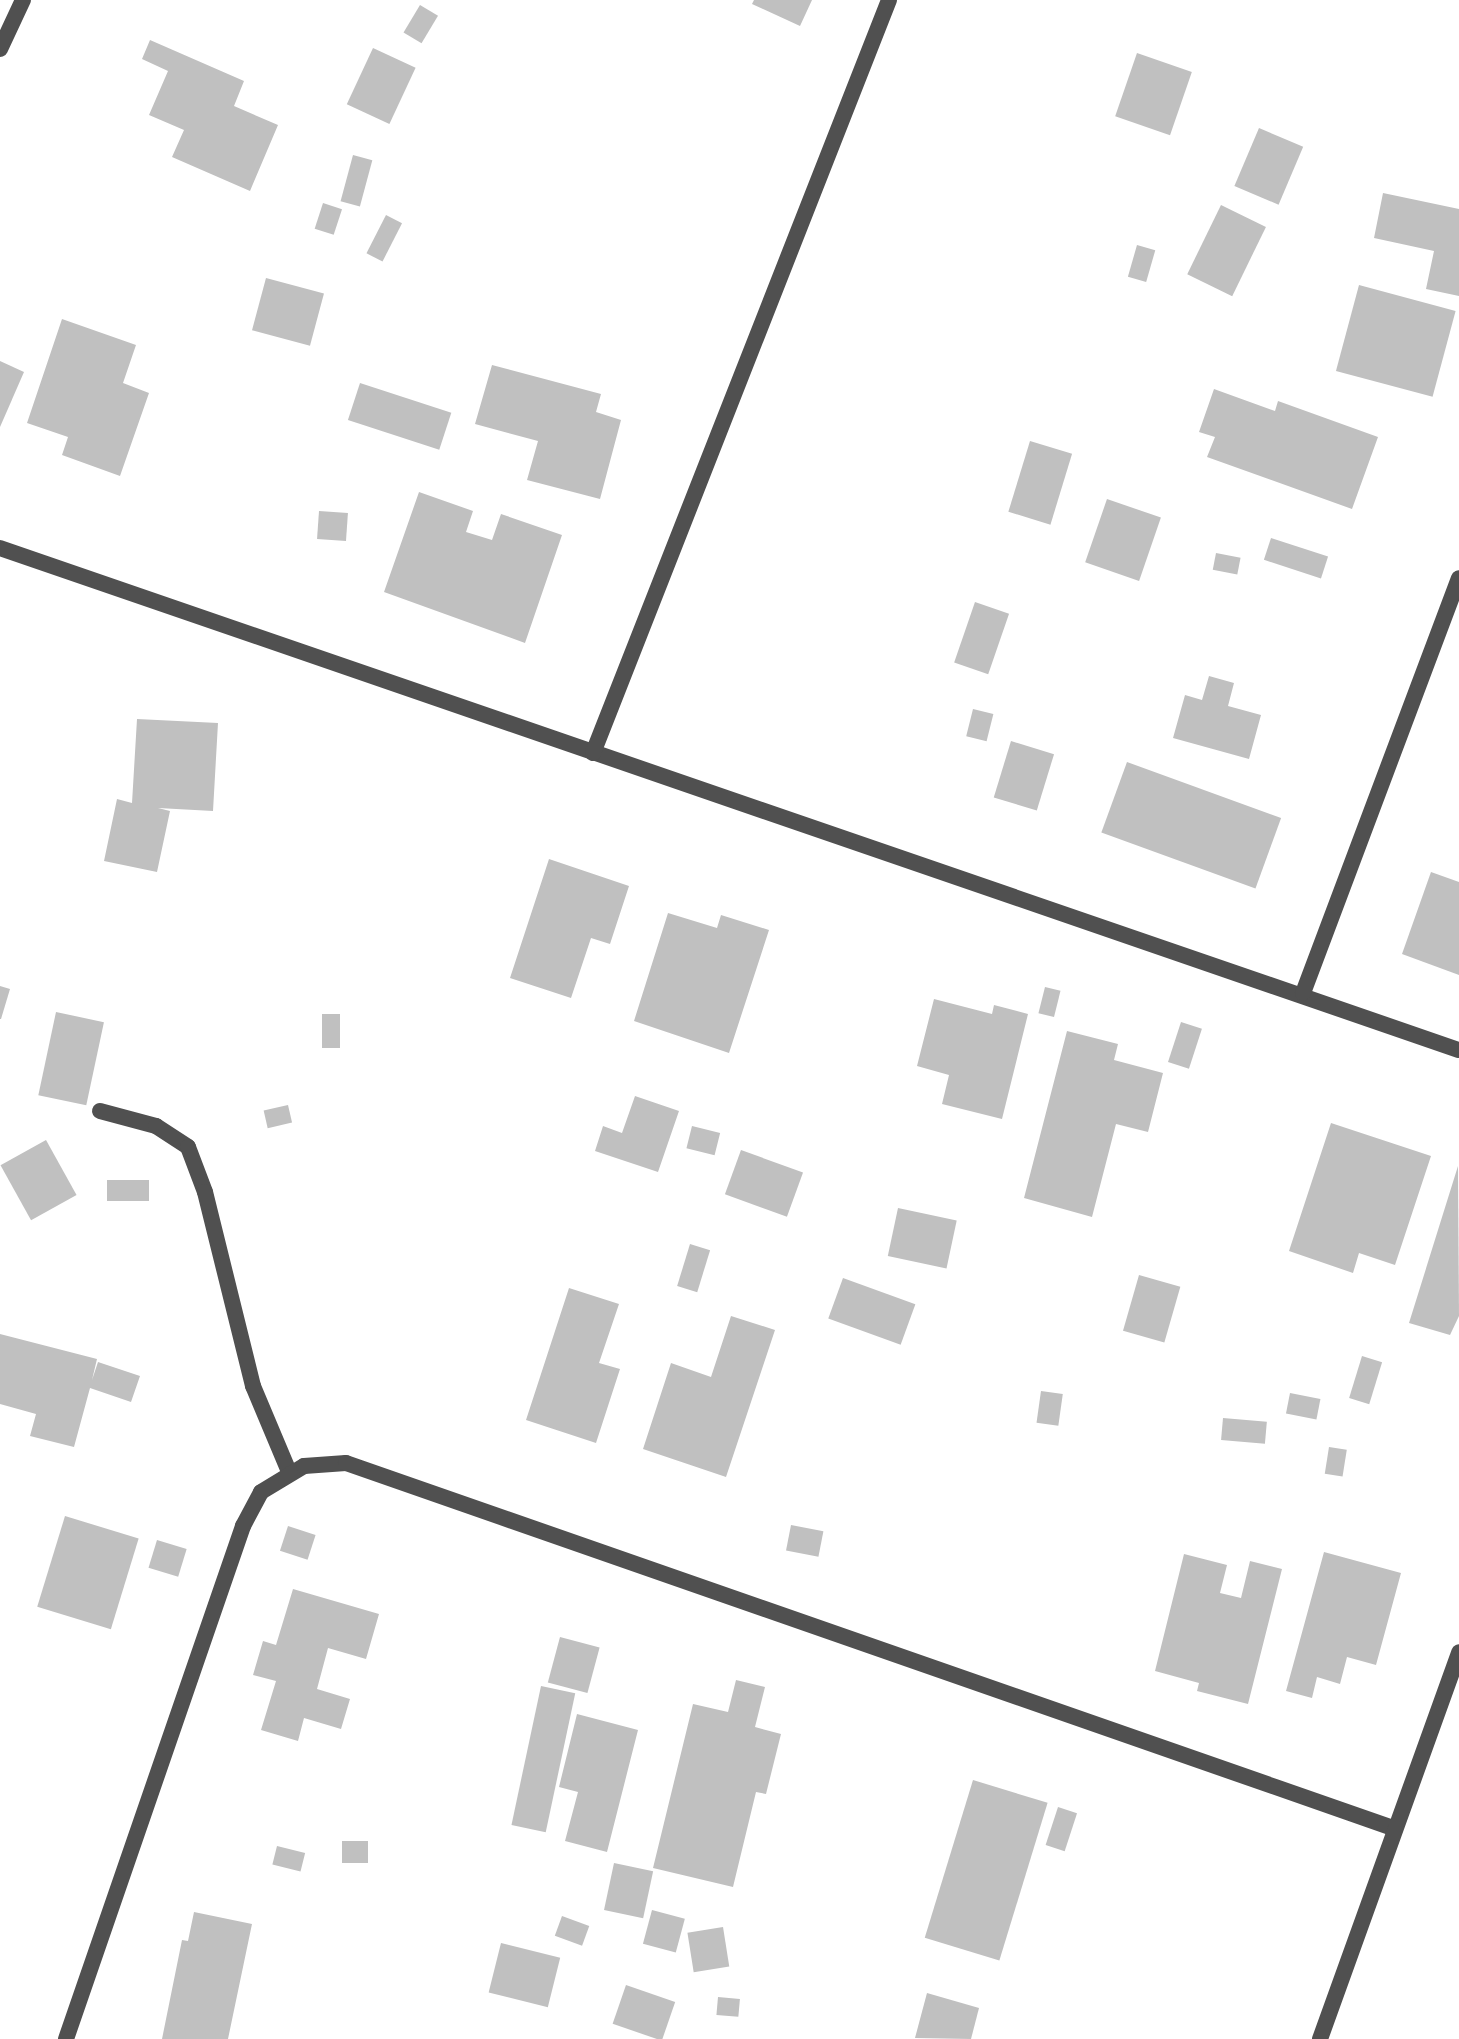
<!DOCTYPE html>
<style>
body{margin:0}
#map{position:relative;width:1459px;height:2039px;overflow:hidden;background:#fff;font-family:Rubik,sans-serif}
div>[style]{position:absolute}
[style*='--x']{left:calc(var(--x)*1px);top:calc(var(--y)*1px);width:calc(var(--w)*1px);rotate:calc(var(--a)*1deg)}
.building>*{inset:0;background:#c0c0c0;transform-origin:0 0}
.lane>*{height:16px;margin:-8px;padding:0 8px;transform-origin:8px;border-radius:8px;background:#505050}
.street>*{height:16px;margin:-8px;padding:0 8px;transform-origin:8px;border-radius:8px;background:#505050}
span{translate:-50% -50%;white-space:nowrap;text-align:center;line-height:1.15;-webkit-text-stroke:8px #fff;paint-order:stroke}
</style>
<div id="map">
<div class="building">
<i style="clip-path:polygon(754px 0,812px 0,800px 26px,752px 4px)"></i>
<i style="left:420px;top:5px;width:21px;height:32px;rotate:31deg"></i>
<i style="clip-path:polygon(150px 40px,244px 81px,234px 106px,278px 125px,250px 191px,172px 157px,184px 130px,149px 115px,168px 71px,142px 59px)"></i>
<i style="left:373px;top:48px;width:47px;height:62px;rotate:25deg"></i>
<i style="left:1137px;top:53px;width:58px;height:67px;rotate:19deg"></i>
<i style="left:1259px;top:128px;width:48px;height:63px;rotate:23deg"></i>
<i style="left:353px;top:155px;width:20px;height:48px;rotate:15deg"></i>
<i style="clip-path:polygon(1383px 193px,1459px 209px,1459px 296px,1426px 289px,1434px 251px,1374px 238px)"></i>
<i style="left:323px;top:203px;width:20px;height:27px;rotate:18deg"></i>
<i style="left:1221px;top:205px;width:50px;height:77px;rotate:26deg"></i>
<i style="left:386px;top:215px;width:18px;height:43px;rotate:27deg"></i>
<i style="left:1137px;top:245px;width:19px;height:33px;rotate:16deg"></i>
<i style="left:266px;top:278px;width:60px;height:54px;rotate:15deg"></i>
<i style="left:1359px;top:285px;width:100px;height:89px;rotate:15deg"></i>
<i style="clip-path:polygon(62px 319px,136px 345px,123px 383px,149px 393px,120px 476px,62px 455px,68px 437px,27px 423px)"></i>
<i style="clip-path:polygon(0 361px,24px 372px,0 427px)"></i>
<i style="clip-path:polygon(492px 365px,601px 394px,596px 412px,621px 420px,600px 499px,527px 480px,538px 441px,475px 424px)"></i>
<i style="left:360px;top:383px;width:96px;height:39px;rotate:18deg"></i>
<i style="clip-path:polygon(1214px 389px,1275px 411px,1278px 401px,1378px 437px,1352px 509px,1207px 457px,1215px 437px,1199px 432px)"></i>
<i style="left:1030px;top:441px;width:44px;height:74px;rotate:17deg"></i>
<i style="clip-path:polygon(419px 492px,473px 511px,466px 532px,492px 540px,501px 514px,562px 535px,525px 643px,384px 592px)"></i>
<i style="left:1107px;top:499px;width:57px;height:67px;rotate:19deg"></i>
<i style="left:319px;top:511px;width:29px;height:28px;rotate:4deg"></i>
<i style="left:1271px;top:538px;width:60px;height:23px;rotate:18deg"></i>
<i style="left:1216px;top:553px;width:25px;height:17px;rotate:11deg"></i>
<i style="left:975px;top:602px;width:36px;height:64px;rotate:19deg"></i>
<i style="clip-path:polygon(1209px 676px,1234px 683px,1228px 706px,1261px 715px,1249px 759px,1173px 738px,1185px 695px,1202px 700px)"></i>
<i style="left:973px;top:709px;width:21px;height:28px;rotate:14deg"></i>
<i style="clip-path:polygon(137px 719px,218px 723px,213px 811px,158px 808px,170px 811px,157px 872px,104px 861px,117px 799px,132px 803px)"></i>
<i style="left:1011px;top:741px;width:45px;height:59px;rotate:17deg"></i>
<i style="left:1127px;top:762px;width:164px;height:75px;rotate:20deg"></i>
<i style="clip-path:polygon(549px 859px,629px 886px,610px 944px,591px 938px,571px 998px,510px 978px)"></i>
<i style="clip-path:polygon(1431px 872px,1459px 882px,1459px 975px,1402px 954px)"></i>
<i style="clip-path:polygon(668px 913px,717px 928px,721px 915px,769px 930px,729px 1053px,634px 1021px)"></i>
<i style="clip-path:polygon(0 986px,10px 989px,1px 1019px,0 1019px)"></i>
<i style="left:1045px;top:987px;width:16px;height:27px;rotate:14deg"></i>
<i style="clip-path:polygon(934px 999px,992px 1014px,994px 1005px,1028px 1014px,1002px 1119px,942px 1104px,949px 1075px,917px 1066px)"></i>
<i style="left:56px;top:1012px;width:49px;height:85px;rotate:12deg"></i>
<i style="left:322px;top:1014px;width:18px;height:34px"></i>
<i style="left:1181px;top:1022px;width:22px;height:42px;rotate:18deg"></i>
<i style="clip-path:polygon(1067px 1031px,1118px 1044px,1114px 1060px,1163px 1073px,1148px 1132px,1116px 1124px,1092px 1217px,1024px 1198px)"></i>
<i style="clip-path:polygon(635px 1096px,679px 1111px,658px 1172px,595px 1151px,603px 1126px,622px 1133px)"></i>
<i style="left:288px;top:1105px;width:18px;height:25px;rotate:77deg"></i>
<i style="clip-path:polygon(1331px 1123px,1431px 1156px,1395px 1265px,1359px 1253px,1353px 1273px,1289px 1251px)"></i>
<i style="left:692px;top:1126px;width:29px;height:23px;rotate:14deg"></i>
<i style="left:46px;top:1140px;width:63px;height:52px;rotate:61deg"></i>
<i style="left:741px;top:1150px;width:66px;height:47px;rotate:20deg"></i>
<i style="clip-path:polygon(1458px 1166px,1459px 1316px,1450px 1335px,1409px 1323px)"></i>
<i style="left:107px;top:1180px;width:42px;height:21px"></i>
<i style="left:898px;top:1208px;width:60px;height:49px;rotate:12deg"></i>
<i style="left:690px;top:1244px;width:21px;height:44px;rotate:17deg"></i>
<i style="left:1139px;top:1275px;width:43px;height:58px;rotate:16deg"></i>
<i style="left:843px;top:1278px;width:77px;height:43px;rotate:20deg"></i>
<i style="clip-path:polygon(569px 1288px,619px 1304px,599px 1363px,620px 1369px,596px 1443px,526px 1420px)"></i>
<i style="clip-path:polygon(731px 1316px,775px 1330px,726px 1477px,643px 1449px,671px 1363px,711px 1377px)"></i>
<i style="clip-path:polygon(0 1334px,97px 1359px,92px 1380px,98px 1362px,140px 1376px,131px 1402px,90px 1388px,74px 1447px,30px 1436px,36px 1414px,0 1404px)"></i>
<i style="left:1362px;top:1356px;width:21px;height:44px;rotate:17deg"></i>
<i style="left:1041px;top:1391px;width:22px;height:32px;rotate:8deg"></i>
<i style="left:1290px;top:1393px;width:31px;height:21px;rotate:11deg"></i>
<i style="left:1223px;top:1418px;width:44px;height:22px;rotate:5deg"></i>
<i style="left:1329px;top:1447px;width:18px;height:27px;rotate:9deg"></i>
<i style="left:65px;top:1516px;width:77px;height:95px;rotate:17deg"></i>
<i style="left:791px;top:1525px;width:33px;height:26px;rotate:11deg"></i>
<i style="left:288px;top:1526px;width:29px;height:26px;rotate:18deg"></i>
<i style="left:157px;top:1540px;width:31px;height:29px;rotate:17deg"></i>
<i style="clip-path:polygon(1324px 1552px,1401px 1573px,1376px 1665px,1347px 1657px,1340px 1684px,1317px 1677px,1312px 1698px,1286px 1691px)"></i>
<i style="clip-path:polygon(1184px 1554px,1227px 1565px,1220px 1593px,1241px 1598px,1250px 1561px,1282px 1569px,1248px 1704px,1197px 1691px,1199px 1683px,1155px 1671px)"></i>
<i style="clip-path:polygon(293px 1589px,379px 1614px,366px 1659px,328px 1648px,317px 1689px,350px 1699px,341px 1729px,304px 1718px,298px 1741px,261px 1730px,276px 1681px,253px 1675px,263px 1641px,276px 1645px)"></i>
<i style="left:560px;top:1637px;width:41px;height:47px;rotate:15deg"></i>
<i style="clip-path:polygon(736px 1680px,765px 1687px,755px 1727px,781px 1734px,766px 1794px,756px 1792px,733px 1887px,653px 1868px,693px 1704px,728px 1712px)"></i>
<i style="left:541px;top:1686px;width:35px;height:142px;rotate:12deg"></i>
<i style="clip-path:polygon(577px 1714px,638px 1730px,607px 1852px,565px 1841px,578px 1792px,559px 1787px)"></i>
<i style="left:973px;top:1780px;width:78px;height:165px;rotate:17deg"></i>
<i style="left:1058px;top:1807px;width:20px;height:40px;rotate:18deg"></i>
<i style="left:342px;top:1841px;width:26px;height:22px"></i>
<i style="left:277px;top:1846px;width:29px;height:19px;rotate:14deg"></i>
<i style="left:614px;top:1863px;width:40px;height:48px;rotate:12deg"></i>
<i style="left:652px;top:1910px;width:34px;height:35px;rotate:15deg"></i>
<i style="clip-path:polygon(194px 1912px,252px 1924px,228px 2039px,162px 2039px,182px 1940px,188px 1941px)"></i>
<i style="left:562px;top:1916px;width:29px;height:21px;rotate:20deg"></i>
<i style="left:723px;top:1927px;width:40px;height:36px;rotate:81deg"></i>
<i style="left:501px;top:1943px;width:61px;height:51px;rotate:14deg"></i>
<i style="left:626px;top:1985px;width:52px;height:41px;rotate:19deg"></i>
<i style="clip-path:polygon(927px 1993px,979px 2008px,971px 2039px,915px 2038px)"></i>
<i style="left:718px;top:1997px;width:22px;height:18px;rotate:5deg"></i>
</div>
<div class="lane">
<i style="--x:100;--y:1111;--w:58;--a:15"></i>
<i style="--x:156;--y:1126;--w:38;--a:33"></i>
<i style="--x:188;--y:1147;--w:48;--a:69.3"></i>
<i style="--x:205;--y:1192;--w:200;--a:76.1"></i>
<i style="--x:253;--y:1386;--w:95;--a:67.2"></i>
</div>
<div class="street">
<i style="--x:0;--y:49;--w:54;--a:-64.9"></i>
<i style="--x:0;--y:548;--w:1543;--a:18.99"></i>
<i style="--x:593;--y:753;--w:809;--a:-68.54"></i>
<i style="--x:1303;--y:993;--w:443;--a:-69.4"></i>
<i style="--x:66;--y:2039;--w:543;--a:-70.96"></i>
<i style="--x:243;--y:1526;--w:38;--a:-62"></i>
<i style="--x:261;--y:1492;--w:50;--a:-31.2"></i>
<i style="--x:304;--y:1466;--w:42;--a:-4.1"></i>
<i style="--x:346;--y:1463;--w:1109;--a:19.22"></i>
<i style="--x:1320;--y:2039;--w:411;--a:-70.2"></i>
</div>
</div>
